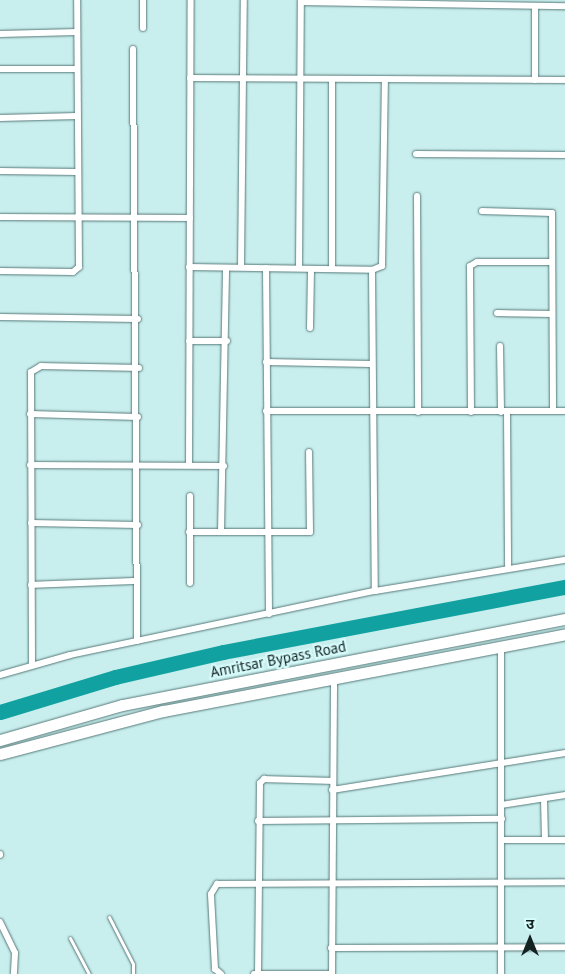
<!DOCTYPE html>
<meta charset="utf-8">
<style>
body{margin:0}
#map{position:relative;width:565px;height:974px;overflow:hidden;background:#c8eeed;font-family:"PT Sans","Noto Sans Devanagari",sans-serif}
div>[style]{position:absolute}
[style*='--x']{left:calc(var(--x)*1px);top:calc(var(--y)*1px);width:calc(var(--w)*1px);rotate:calc(var(--a)*1deg)}
.river>*{height:15px;margin:-7.5px;padding:0 7.5px;transform-origin:7.5px;border-radius:7.5px;background:#10a1a0}
.roads{filter:drop-shadow(0 0 1px #577979) drop-shadow(0 0 1px #577979)}
.lane>*{height:3px;margin:-1.5px;padding:0 1.5px;transform-origin:1.5px;border-radius:1.5px;background:#fff}
.street>*{height:6px;margin:-3px;padding:0 3px;transform-origin:3px;border-radius:3px;background:#fff}
.highway>*{height:11px;margin:-5.5px;padding:0 5.5px;transform-origin:5.5px;border-radius:5.5px;background:#fff}
span{translate:-50% -50%;white-space:nowrap;text-align:center;line-height:1.15;-webkit-text-stroke:4.5px #d5fbfa;paint-order:stroke}
.street-label{font-size:15px;color:#142222}
.north{position:absolute;left:505px;top:914px;width:50px;height:50px;-webkit-text-stroke:4px #d5fbfa;paint-order:stroke;rotate:0deg;font-size:14px;font-weight:700;line-height:20px;text-align:center;color:#142222}
.north::after{content:'';display:block;margin:auto;width:18px;height:22px;background:#142222;clip-path:polygon(50% 0,100% 100%,50% 72%,0 100%)}
</style>
<div id="map">
<div class="river">
<i style="--x:0;--y:712;--w:120;--a:-16.9"></i>
<i style="--x:115;--y:677;--w:111;--a:-13"></i>
<i style="--x:223;--y:652;--w:348;--a:-10.8"></i>
</div>
<div class="roads">
<div class="lane">
<i style="--x:109;--y:917;--w:53;--a:62.9"></i>
<i style="--x:133;--y:964;--w:10;--a:90"></i>
<i style="--x:70;--y:938;--w:41;--a:62.2"></i>
</div>
<div class="street">
<i style="--x:301;--y:2;--w:264;--a:0.9"></i>
<i style="--x:535;--y:6;--w:74;--a:90"></i>
<i style="--x:143;--y:28;--w:28;--a:-90"></i>
<i style="--x:0;--y:34;--w:77;--a:-1.5"></i>
<i style="--x:133;--y:49;--w:592;--a:89.61"></i>
<i style="--x:0;--y:69;--w:77;--a:0"></i>
<i style="--x:190;--y:78;--w:375;--a:0.3"></i>
<i style="--x:0;--y:118;--w:77;--a:-1.5"></i>
<i style="--x:416;--y:154;--w:149;--a:0.4"></i>
<i style="--x:0;--y:171;--w:77;--a:0.7"></i>
<i style="--x:417;--y:196;--w:216;--a:89.7"></i>
<i style="--x:482;--y:211;--w:70;--a:1.6"></i>
<i style="--x:552;--y:213;--w:198;--a:89.7"></i>
<i style="--x:0;--y:217;--w:190;--a:0.3"></i>
<i style="--x:189;--y:267;--w:183;--a:0.9"></i>
<i style="--x:372;--y:270;--w:11;--a:-22"></i>
<i style="--x:382;--y:266;--w:186;--a:-89.1"></i>
<i style="--x:241;--y:267;--w:267;--a:-89.4"></i>
<i style="--x:266;--y:268;--w:346;--a:89.5"></i>
<i style="--x:299;--y:268;--w:268;--a:-89.6"></i>
<i style="--x:332;--y:269;--w:189;--a:-90"></i>
<i style="--x:372;--y:270;--w:321;--a:89.5"></i>
<i style="--x:0;--y:271;--w:73;--a:0.8"></i>
<i style="--x:73;--y:272;--w:8;--a:-40"></i>
<i style="--x:79;--y:267;--w:267;--a:-90.4"></i>
<i style="--x:497;--y:313;--w:55;--a:1"></i>
<i style="--x:0;--y:317;--w:138;--a:0.8"></i>
<i style="--x:310;--y:328;--w:59;--a:-89"></i>
<i style="--x:189;--y:341;--w:38;--a:0"></i>
<i style="--x:500;--y:346;--w:66;--a:89.1"></i>
<i style="--x:266;--y:362;--w:105;--a:1.1"></i>
<i style="--x:266;--y:411;--w:299;--a:0"></i>
<i style="--x:471;--y:412;--w:146;--a:-90.4"></i>
<i style="--x:470;--y:266;--w:8;--a:-30"></i>
<i style="--x:477;--y:262;--w:74;--a:0"></i>
<i style="--x:507;--y:412;--w:157;--a:89.6"></i>
<i style="--x:30;--y:414;--w:108;--a:1.6"></i>
<i style="--x:30;--y:465;--w:194;--a:0.3"></i>
<i style="--x:189;--y:465;--w:465;--a:-89.8"></i>
<i style="--x:31;--y:523;--w:107;--a:1.1"></i>
<i style="--x:189;--y:532;--w:121;--a:0"></i>
<i style="--x:310;--y:532;--w:80;--a:-90.7"></i>
<i style="--x:221;--y:532;--w:264;--a:-88.9"></i>
<i style="--x:190;--y:583;--w:87;--a:-90"></i>
<i style="--x:31;--y:585;--w:106;--a:-2.2"></i>
<i style="--x:501;--y:646;--w:328;--a:90"></i>
<i style="--x:32;--y:664;--w:292;--a:-90.2"></i>
<i style="--x:31;--y:372;--w:12;--a:-31"></i>
<i style="--x:41;--y:366;--w:98;--a:1.2"></i>
<i style="--x:0;--y:675;--w:73;--a:-15.9"></i>
<i style="--x:70;--y:655;--w:312;--a:-11.9"></i>
<i style="--x:375;--y:591;--w:193;--a:-9.3"></i>
<i style="--x:332;--y:790;--w:236;--a:-9"></i>
<i style="--x:544;--y:799;--w:41;--a:88.6"></i>
<i style="--x:501;--y:805;--w:65;--a:-8.9"></i>
<i style="--x:258;--y:821;--w:244;--a:-0.5"></i>
<i style="--x:501;--y:840;--w:64;--a:0"></i>
<i style="--x:0;--y:855;--w:1;--a:-90"></i>
<i style="--x:0;--y:922;--w:34;--a:64"></i>
<i style="--x:15;--y:953;--w:21;--a:93"></i>
<i style="--x:331;--y:948;--w:234;--a:-0.2"></i>
<i style="--x:221;--y:974;--w:8;--a:-140"></i>
<i style="--x:215;--y:969;--w:75;--a:-93.1"></i>
<i style="--x:211;--y:894;--w:12;--a:-59"></i>
<i style="--x:217;--y:884;--w:348;--a:-0.3"></i>
<i style="--x:254;--y:974;--w:78;--a:0"></i>
<i style="--x:332;--y:974;--w:296;--a:-89.6"></i>
<i style="--x:258;--y:974;--w:191;--a:-89.4"></i>
<i style="--x:260;--y:783;--w:6;--a:-45"></i>
<i style="--x:264;--y:779;--w:68;--a:1.7"></i>
</div>
<div class="highway">
<i style="--x:0;--y:740;--w:127;--a:-16"></i>
<i style="--x:122;--y:705;--w:451;--a:-11"></i>
<i style="--x:0;--y:754;--w:169;--a:-14.8"></i>
<i style="--x:163;--y:711;--w:409;--a:-10.8"></i>
</div>
</div>
<div class="street-label">
<span style="left:278px;top:659px;rotate:-11deg">Amritsar Bypass Road</span>
</div>
<div class="north">उ</div>
</div>
